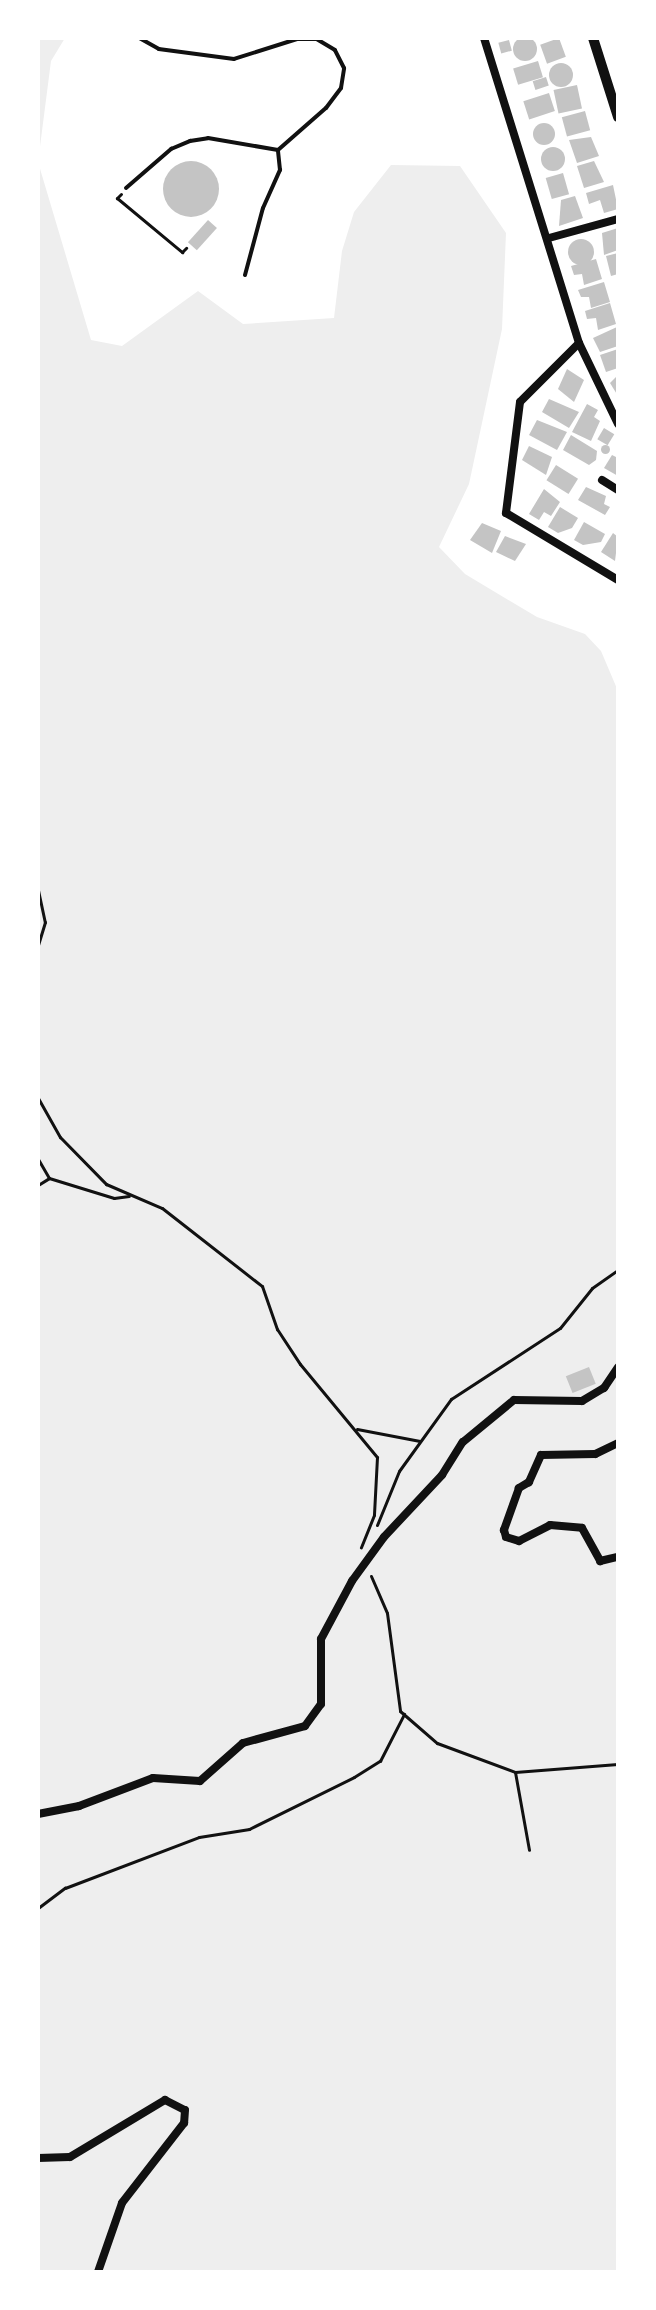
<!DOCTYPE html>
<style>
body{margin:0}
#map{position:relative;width:656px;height:2310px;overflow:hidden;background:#fff;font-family:Figtree,sans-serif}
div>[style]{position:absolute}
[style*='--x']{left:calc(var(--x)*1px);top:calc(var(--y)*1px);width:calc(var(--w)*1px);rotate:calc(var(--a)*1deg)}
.green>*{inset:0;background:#eee}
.building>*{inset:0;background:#c4c4c4;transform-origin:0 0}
.round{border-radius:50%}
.path>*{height:3px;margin:-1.5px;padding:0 1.5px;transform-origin:1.5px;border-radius:1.5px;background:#111}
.service>*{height:4px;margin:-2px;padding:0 2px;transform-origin:2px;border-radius:2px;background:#111}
.minor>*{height:8px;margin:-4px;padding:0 4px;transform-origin:4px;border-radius:4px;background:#111}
.tertiary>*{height:10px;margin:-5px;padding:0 5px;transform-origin:5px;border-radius:5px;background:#111}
span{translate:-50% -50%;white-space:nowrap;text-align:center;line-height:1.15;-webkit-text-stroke:8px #fff;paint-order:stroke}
.frame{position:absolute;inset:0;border:40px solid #fff;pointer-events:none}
</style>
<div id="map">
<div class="green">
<i style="clip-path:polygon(38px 38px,65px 38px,51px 61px,38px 162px,91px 340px,122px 346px,198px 291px,243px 324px,334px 318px,342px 251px,354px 212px,391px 165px,460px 166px,506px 233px,502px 329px,469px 484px,439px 547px,465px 574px,537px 617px,585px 634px,601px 651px,618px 691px,618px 2272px,38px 2272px)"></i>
</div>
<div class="building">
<i class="round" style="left:513px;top:37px;width:24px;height:24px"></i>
<i style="left:559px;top:38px;width:20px;height:20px;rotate:70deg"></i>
<i style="left:509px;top:40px;width:11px;height:11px;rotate:75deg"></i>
<i style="left:538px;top:61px;width:17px;height:26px;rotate:73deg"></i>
<i class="round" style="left:549px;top:63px;width:24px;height:24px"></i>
<i style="left:546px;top:77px;width:9px;height:14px;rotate:72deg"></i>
<i style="left:577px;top:85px;width:24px;height:24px;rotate:78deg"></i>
<i style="left:549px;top:93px;width:19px;height:27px;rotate:72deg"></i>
<i style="left:585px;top:111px;width:20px;height:24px;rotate:75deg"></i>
<i class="round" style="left:533px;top:123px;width:22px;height:22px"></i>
<i style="clip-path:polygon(591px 137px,599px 156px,577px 163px,569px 140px)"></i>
<i class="round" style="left:541px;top:147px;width:24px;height:24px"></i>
<i style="clip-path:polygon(594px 161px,604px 182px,584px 188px,577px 166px)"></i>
<i class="round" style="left:163px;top:161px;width:56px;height:56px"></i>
<i style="left:563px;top:173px;width:22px;height:18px;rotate:74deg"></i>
<i style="clip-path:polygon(613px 185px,618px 209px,604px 213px,600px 200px,589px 204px,586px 193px)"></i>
<i style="clip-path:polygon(575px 196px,583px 218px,559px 226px,561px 200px)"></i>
<i style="left:208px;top:220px;width:12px;height:30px;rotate:42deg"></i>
<i style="clip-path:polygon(618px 228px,618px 250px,604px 255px,602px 233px)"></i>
<i class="round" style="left:568px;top:239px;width:26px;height:26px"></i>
<i style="clip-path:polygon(618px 253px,618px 274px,611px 276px,606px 256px)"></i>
<i style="clip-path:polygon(596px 259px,602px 279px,584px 285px,582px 274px,574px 275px,571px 266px)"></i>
<i style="clip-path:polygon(604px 282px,610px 302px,591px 308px,589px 297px,581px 297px,578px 290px)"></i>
<i style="clip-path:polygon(610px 303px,616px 324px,598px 330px,596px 318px,587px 319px,585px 311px)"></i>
<i style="clip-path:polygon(617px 327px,618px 346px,600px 352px,593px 338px)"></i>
<i style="clip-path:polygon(618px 349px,618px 368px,606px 372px,600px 355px)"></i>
<i style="clip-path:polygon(567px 369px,584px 380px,574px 402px,558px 389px)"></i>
<i style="clip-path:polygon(618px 375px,618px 396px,610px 383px)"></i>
<i style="clip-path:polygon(549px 399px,579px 412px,569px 428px,542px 412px)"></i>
<i style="clip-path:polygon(587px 404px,598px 410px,594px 417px,600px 421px,591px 441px,572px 432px)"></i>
<i style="clip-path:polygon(537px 420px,567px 432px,557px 450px,529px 435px)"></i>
<i style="left:604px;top:428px;width:12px;height:13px;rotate:31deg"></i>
<i style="clip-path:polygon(571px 435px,597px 451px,596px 460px,589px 465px,563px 450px)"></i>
<i class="round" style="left:600.5px;top:444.5px;width:9px;height:9px"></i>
<i style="clip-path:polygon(529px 446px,552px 457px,546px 475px,522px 460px)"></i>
<i style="clip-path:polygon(612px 455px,618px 458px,618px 476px,604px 468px)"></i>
<i style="left:556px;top:465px;width:26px;height:18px;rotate:32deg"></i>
<i style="clip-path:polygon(586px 487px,606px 496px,604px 504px,610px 507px,605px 515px,578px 500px)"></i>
<i style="clip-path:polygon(544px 489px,560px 502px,551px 516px,544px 512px,539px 520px,529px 514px)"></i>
<i style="clip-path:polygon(560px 507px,578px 518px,572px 528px,558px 533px,548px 527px)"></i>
<i style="clip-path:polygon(584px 522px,605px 534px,601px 542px,583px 545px,574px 540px)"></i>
<i style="clip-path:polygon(482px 523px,501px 531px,492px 553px,470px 540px)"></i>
<i style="clip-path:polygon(613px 533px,618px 537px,615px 561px,601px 552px)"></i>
<i style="clip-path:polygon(505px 536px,526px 544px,515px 561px,496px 552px)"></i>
<i style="left:589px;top:1367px;width:18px;height:25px;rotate:68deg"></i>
</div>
<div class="path">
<i style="--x:121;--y:194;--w:6;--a:135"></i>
<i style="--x:117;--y:198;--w:85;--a:39.7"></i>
<i style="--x:182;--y:252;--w:6;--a:-45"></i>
<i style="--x:38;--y:890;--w:33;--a:78"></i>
<i style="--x:45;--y:922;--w:24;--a:107"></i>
<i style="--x:38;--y:1098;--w:45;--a:60.6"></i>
<i style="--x:60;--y:1137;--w:66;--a:45.6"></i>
<i style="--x:106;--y:1184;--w:61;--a:23.2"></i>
<i style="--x:162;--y:1208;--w:127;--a:38"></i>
<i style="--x:262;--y:1286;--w:46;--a:70.8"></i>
<i style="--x:277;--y:1329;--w:42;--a:56.7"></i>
<i style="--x:300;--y:1364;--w:121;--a:50.4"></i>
<i style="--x:377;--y:1457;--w:58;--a:93"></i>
<i style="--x:374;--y:1515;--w:35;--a:112"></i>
<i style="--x:38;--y:1159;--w:22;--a:60"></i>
<i style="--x:49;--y:1178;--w:68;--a:17.1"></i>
<i style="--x:114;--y:1198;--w:15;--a:-8"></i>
<i style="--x:38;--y:1185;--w:13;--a:-32"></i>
<i style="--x:357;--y:1429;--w:64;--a:10.8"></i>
<i style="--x:377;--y:1525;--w:58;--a:-67.8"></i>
<i style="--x:399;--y:1471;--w:89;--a:-54.2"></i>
<i style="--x:451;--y:1399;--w:130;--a:-33.1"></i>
<i style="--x:560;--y:1328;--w:51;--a:-51.3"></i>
<i style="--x:592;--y:1288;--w:32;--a:-35"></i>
<i style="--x:371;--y:1576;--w:40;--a:66.6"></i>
<i style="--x:387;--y:1613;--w:99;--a:82.4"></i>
<i style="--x:400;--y:1711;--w:49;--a:40.9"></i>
<i style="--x:437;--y:1743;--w:83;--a:20.4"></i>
<i style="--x:515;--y:1772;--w:103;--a:-4.4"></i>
<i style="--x:515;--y:1772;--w:79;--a:79.8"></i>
<i style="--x:38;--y:1908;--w:34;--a:-37"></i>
<i style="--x:65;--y:1888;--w:143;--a:-20.8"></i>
<i style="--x:199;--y:1837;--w:51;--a:-9.1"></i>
<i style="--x:249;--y:1829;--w:117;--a:-26.3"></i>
<i style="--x:354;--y:1777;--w:31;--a:-32"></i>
<i style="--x:380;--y:1761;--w:53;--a:-62.9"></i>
</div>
<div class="service">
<i style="--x:126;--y:188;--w:60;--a:-40.9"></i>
<i style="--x:171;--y:149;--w:21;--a:-23"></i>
<i style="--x:190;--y:141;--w:18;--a:-9"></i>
<i style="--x:208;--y:138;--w:71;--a:9.7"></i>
<i style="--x:278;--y:150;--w:64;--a:-41.2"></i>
<i style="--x:326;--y:108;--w:25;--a:-53"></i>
<i style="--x:341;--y:88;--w:20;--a:-81"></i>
<i style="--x:344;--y:68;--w:20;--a:-117"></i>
<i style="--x:335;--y:50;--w:21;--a:-149"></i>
<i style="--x:317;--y:39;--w:20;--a:180"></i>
<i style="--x:297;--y:39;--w:66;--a:162.4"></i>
<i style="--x:234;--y:59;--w:76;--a:-172.4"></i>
<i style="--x:159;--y:49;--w:23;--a:-151"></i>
<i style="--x:245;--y:275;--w:69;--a:-75"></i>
<i style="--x:263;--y:208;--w:42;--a:-65.9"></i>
<i style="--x:280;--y:170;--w:20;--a:-96"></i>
</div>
<div class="minor">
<i style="--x:484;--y:38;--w:319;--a:72.7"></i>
<i style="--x:579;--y:343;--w:90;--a:64.3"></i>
<i style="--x:549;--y:238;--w:72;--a:-15.4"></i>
<i style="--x:579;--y:343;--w:83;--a:135"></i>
<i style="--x:520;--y:402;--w:112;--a:97.2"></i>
<i style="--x:506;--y:513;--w:131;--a:30.9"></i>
<i style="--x:602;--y:480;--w:19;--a:32"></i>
<i style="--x:618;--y:1443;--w:25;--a:154"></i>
<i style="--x:595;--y:1454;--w:54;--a:178.9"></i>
<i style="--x:541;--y:1455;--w:30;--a:114"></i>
<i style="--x:529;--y:1482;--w:12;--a:149"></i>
<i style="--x:519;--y:1488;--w:45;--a:109.7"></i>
<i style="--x:504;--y:1530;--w:7;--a:74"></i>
<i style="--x:506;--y:1537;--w:14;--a:17"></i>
<i style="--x:519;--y:1541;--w:35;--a:-27"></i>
<i style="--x:550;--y:1525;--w:32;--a:5"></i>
<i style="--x:582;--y:1528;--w:38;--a:61"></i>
<i style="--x:600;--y:1561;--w:18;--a:-13"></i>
<i style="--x:38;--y:1814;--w:42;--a:-11"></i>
<i style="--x:79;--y:1806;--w:79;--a:-20.7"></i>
<i style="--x:153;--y:1778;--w:47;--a:3.7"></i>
<i style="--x:200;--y:1781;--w:57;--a:-41.5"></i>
<i style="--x:243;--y:1743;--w:64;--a:-15.3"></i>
<i style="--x:305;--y:1726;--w:27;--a:-54"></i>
<i style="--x:321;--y:1704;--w:65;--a:-90"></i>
<i style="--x:321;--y:1639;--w:66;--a:-61.9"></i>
<i style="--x:352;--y:1581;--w:54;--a:-54"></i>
<i style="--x:384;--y:1537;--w:85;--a:-46.9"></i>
<i style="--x:442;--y:1475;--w:39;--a:-58"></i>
<i style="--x:463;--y:1442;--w:66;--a:-39.5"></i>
<i style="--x:514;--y:1400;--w:68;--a:0.8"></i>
<i style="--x:582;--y:1401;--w:26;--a:-31"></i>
<i style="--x:604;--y:1388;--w:25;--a:-56"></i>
<i style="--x:38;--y:2158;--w:32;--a:-2"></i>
<i style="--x:70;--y:2157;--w:111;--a:-31"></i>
<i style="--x:165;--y:2100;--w:22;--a:27"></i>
<i style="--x:185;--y:2110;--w:13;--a:94"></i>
<i style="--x:184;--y:2123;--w:101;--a:127.8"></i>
<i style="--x:122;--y:2203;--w:73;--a:109.2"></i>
</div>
<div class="tertiary">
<i style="--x:593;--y:38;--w:83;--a:72.4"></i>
</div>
<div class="frame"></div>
</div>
